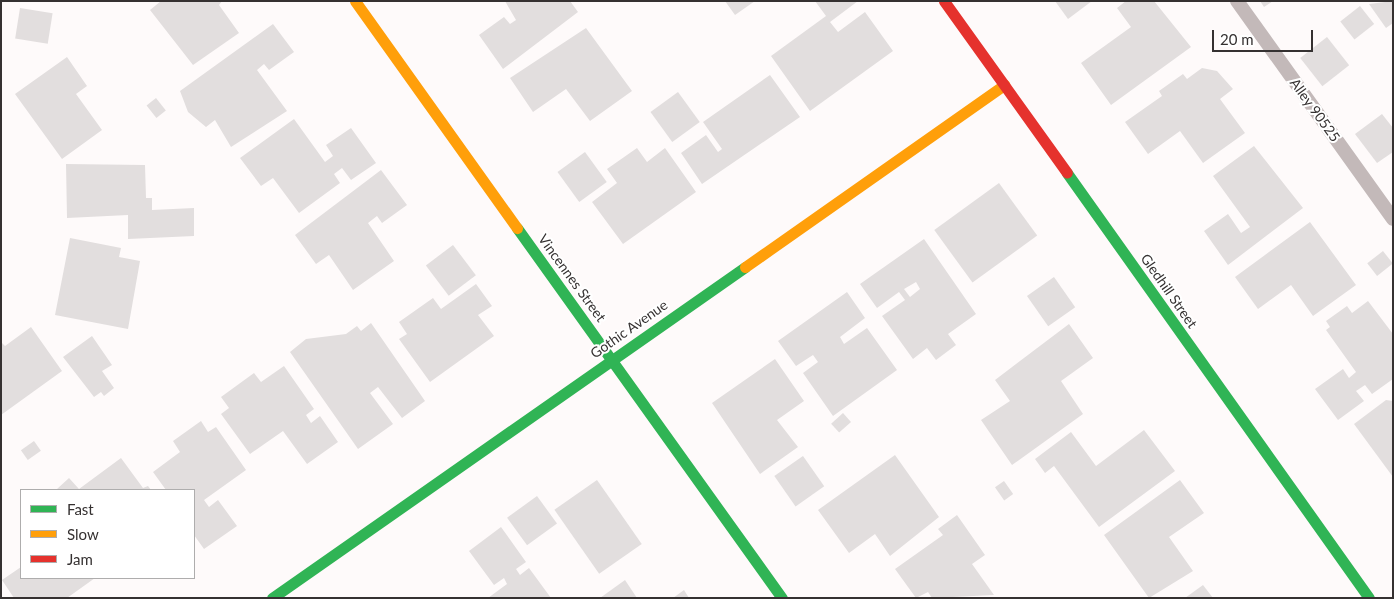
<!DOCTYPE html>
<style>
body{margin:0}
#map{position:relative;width:1394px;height:599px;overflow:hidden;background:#fefafa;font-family:Lato,sans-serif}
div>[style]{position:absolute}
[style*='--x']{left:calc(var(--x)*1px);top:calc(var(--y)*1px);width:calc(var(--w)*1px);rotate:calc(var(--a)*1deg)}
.building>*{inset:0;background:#e2dede;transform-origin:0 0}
.lane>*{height:14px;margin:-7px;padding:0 7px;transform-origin:7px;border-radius:7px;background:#c3b9b9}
.fast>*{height:11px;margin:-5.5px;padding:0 5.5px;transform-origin:5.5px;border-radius:5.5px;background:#30b455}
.slow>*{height:11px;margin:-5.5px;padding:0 5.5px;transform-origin:5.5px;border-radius:5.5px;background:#ff9f0a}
.jam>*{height:11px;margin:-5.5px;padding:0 5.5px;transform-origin:5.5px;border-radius:5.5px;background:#e5322d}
span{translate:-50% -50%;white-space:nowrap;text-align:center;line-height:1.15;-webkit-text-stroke:4px #fff;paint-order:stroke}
.street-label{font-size:14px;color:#353131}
.frame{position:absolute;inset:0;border:2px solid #353131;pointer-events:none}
.legend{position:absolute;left:20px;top:489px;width:175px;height:90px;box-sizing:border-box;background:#fff;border:1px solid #aeadad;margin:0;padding:6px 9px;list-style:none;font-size:15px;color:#353131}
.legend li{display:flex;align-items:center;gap:10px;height:25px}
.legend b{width:25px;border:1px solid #aeadad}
.scale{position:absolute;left:1212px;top:30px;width:101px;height:22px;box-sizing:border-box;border:2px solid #353131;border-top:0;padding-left:6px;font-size:15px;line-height:18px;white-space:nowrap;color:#353131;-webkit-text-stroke:4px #fff;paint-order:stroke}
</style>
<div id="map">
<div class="building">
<i style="clip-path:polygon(161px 1px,222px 1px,219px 5px,239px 33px,193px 65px,150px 10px)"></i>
<i style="clip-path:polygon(505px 1px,570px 1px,578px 12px,503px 69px,479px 35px,504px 17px,510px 24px,516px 20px)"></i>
<i style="clip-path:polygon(725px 1px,755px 1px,735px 15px)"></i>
<i style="clip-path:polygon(815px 1px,858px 1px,830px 22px,838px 32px,865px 12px,893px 51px,810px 111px,771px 56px,826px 16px)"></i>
<i style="clip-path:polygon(1055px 1px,1092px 1px,1068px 19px)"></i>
<i style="clip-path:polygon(1126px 1px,1154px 1px,1191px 47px,1111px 105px,1081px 63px,1131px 27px,1117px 8px)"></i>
<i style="clip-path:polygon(1260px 1px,1273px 1px,1264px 7px)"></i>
<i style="clip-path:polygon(1393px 1px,1393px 23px,1386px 28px,1369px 4px)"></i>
<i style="left:1360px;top:6px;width:23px;height:25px;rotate:52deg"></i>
<i style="left:20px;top:8px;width:33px;height:31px;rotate:9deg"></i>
<i style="clip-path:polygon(273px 24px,294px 52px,269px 70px,264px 64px,257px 70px,287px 111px,231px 147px,215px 120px,206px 127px,188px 112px,180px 91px)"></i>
<i style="clip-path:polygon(586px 28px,632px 91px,590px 121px,566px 89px,533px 112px,510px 78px)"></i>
<i style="left:1327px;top:37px;width:36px;height:34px;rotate:52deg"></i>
<i style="clip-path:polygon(67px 57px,87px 86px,76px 94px,102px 130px,62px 159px,15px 94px)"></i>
<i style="clip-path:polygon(1202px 68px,1217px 71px,1233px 89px,1220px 99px,1245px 133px,1203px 163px,1180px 131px,1148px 154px,1125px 122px,1162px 96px,1159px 91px,1183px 74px,1187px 79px)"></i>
<i style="clip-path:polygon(770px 75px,800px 117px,702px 184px,681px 153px,706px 135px,718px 152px,722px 149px,703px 122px)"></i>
<i style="left:678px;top:92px;width:37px;height:34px;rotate:54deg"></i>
<i style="left:156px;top:98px;width:16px;height:12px;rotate:52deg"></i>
<i style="clip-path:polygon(1382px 114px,1393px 128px,1393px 152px,1377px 163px,1355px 134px)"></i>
<i style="clip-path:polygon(294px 119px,325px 162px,333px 156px,326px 145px,351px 128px,376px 163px,351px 180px,342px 168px,334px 174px,340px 183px,299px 213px,273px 178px,261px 186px,240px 158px)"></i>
<i style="clip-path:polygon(1254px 146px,1303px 208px,1228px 265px,1204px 231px,1228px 214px,1241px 233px,1250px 227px,1213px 176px)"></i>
<i style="clip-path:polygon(637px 148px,647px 162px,665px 148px,696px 192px,623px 244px,592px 202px,617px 183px,607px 169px)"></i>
<i style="left:585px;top:152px;width:37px;height:34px;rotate:54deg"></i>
<i style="clip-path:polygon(66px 164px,145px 165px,146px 198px,152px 198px,152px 210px,194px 208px,194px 236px,128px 239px,128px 215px,67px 218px)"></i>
<i style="clip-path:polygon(381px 170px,407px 205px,382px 223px,377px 216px,368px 223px,394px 261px,353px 290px,329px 255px,316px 264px,295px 235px)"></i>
<i style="left:999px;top:183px;width:65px;height:80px;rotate:54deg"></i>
<i style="clip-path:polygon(1310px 222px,1356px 285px,1313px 316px,1291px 285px,1258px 309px,1235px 277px)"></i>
<i style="clip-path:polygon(70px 238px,121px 248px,119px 257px,140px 261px,128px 329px,55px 315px)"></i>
<i style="clip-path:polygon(evenodd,924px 239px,976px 314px,948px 334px,956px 345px,936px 360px,927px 348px,913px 359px,882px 316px,905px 300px,899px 292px,877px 308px,860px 284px,924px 239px,916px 282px,920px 289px,910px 297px,904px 289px,916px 282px)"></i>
<i style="left:453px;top:245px;width:38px;height:34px;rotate:53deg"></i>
<i style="left:1383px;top:251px;width:16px;height:20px;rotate:52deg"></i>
<i style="left:1054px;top:277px;width:37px;height:33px;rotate:55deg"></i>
<i style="clip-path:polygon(476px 284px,492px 306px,478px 315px,494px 336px,430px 382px,399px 339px,407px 334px,399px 322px,433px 298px,441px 309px)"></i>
<i style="clip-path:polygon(847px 292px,865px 318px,840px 337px,844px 344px,867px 328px,897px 370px,833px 416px,803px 373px,818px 362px,813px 355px,796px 366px,778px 341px)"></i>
<i style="clip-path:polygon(1368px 301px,1393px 334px,1393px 379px,1372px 394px,1365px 385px,1356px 391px,1364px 401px,1338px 420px,1315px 389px,1343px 369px,1349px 378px,1356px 372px,1326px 330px,1330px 327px,1326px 321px,1347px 306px,1352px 313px)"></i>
<i style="clip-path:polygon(371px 323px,425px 401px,402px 418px,378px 387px,370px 393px,393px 424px,358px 449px,290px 352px,306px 339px,346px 334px,357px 326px,361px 331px)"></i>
<i style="clip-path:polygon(1069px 324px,1093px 358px,1061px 381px,1083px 414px,1012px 465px,981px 420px,1010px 401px,995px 380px)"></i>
<i style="clip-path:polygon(31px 327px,62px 371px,1px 415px,1px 342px,5px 346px)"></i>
<i style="clip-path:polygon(92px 336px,112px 365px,102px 371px,114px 388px,104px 396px,101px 392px,94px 397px,63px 357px)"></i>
<i style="clip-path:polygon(775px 359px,804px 401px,777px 420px,798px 447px,760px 474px,712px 403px)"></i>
<i style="clip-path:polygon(284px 366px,314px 409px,306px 415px,311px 423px,320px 416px,338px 442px,307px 464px,283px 431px,250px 454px,221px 414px,229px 408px,221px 397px,254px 373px,261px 382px)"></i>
<i style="clip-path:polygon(1386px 400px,1393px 401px,1393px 477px,1354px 424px)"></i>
<i style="left:843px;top:413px;width:12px;height:16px;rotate:48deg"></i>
<i style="clip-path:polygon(201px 421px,208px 432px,216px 427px,246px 470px,204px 500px,209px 507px,218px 500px,237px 526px,204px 549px,194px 535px,194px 490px,166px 490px,153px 472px,180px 452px,173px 441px)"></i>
<i style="clip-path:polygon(1144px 430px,1175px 471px,1099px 527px,1054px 466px,1045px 473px,1035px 459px,1071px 432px,1096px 466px)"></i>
<i style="left:34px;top:441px;width:12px;height:16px;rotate:55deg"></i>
<i style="clip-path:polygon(895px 455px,939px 517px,890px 556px,875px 534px,849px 553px,818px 510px)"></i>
<i style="left:803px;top:456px;width:37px;height:35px;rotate:55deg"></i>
<i style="clip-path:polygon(121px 458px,143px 488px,148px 486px,151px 490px,57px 489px,69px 478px,79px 489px)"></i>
<i style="left:597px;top:480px;width:78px;height:52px;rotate:55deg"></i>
<i style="clip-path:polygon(1180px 480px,1204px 513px,1169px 537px,1193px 571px,1149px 598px,1104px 535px)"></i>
<i style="left:1004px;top:481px;width:16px;height:11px;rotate:55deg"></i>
<i style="left:537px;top:496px;width:34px;height:37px;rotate:54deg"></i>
<i style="clip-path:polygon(957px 515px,985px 555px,972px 564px,994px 595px,932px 598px,928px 592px,916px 598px,895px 569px,943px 535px,938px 529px)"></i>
<i style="clip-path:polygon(501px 527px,526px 562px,516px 569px,520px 575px,529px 568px,551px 598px,488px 598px,507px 584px,504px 578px,494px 585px,469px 551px)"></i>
<i style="clip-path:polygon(21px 567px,21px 578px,95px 578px,67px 598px,14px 598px,2px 580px)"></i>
<i style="clip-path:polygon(625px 580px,637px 598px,600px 598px)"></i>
<i style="clip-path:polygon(1203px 585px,1213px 598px,1185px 598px)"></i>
<i style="clip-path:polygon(684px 590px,689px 598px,673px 598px)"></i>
</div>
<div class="lane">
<i style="--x:1237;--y:1;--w:268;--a:54.4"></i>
</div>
<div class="fast">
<i style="--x:1067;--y:173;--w:521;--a:54.6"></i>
<i style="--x:517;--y:228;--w:455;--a:54.4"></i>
<i style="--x:272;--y:598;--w:577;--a:-34.98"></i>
</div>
<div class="slow">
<i style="--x:355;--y:1;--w:279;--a:54.5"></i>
<i style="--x:745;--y:267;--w:317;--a:-35.1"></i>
</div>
<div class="jam">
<i style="--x:944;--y:1;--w:211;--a:54.4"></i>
</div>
<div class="street-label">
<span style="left:1315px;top:110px;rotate:54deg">Alley 90525</span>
<span style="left:572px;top:278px;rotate:54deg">Vincennes Street</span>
<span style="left:1169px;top:291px;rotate:55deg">Gledhill Street</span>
<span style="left:629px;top:329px;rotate:-35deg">Gothic Avenue</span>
</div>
<div class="frame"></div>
<ul class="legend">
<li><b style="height:6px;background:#30b455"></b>Fast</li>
<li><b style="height:6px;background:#ff9f0a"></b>Slow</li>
<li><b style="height:6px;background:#e5322d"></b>Jam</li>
</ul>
<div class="scale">20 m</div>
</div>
